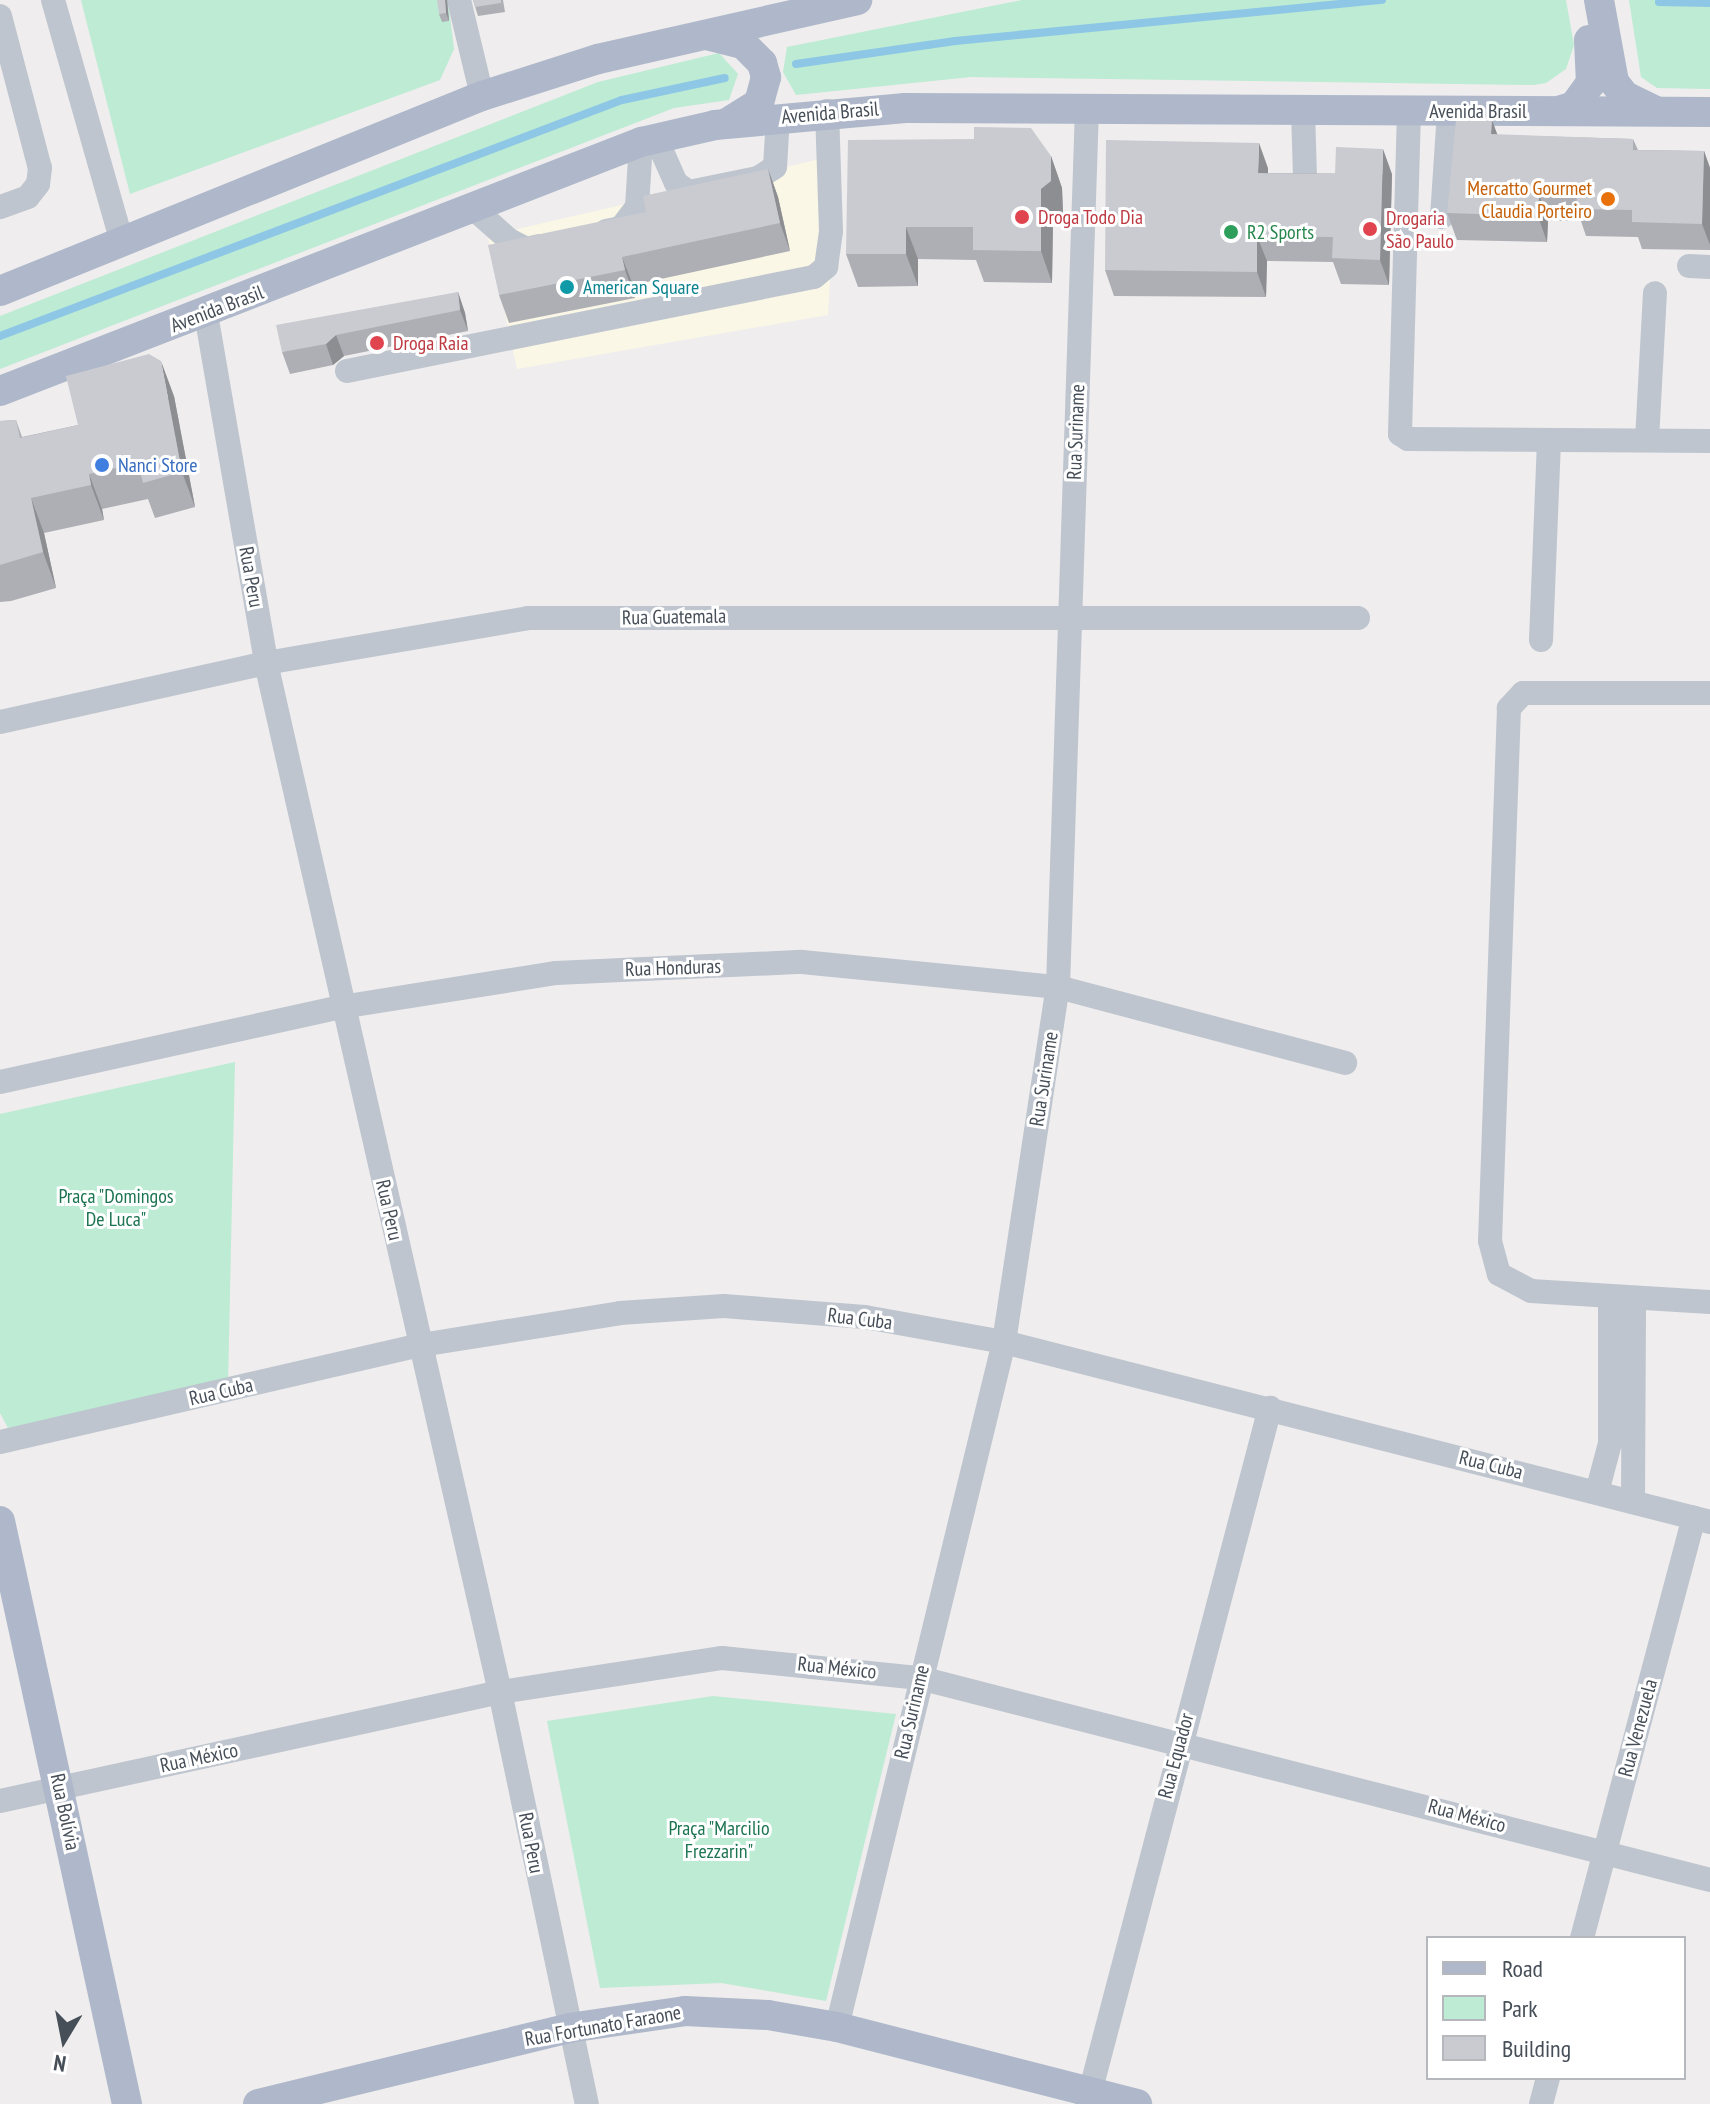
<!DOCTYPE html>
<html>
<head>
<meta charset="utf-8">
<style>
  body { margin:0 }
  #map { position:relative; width:1710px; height:2104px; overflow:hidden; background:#efeded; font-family:"PT Sans Narrow",sans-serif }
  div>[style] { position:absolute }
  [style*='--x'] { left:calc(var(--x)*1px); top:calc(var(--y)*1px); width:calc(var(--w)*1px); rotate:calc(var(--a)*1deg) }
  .commercial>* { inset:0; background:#faf7e6 }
  .green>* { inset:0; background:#bdebd4 }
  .stream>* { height:8px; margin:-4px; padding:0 4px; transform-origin:4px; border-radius:4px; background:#8dc7e5 }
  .minor>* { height:24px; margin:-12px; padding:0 12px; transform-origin:12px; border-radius:12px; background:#bec5ce }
  .major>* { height:30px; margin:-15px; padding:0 15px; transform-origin:15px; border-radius:15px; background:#aeb8ca }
  .wall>* { inset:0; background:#aeafb4 }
  .shaded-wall>* { inset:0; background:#8d8e92 }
  .building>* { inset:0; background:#cacbd1 }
  .dots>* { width:22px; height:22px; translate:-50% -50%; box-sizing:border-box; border:4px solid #fff; border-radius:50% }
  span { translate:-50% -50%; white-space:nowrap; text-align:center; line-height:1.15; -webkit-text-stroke:6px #fff; paint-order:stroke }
  .street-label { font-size:20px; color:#464e58 }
  .food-label { font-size:20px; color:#c56008 }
  .right { translate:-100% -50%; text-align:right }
  .health-label { font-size:20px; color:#be3a42 }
  .left { translate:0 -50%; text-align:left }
  .leisure-label { font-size:20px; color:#27864d }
  .culture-label { font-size:20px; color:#0d838f }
  .shop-label { font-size:20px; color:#366cbe }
  .park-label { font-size:20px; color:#1d7453 }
  .legend { position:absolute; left:1426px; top:1936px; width:260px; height:144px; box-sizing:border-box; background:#fff; border:2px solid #b5b8bc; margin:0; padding:10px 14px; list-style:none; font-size:24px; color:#464e58 }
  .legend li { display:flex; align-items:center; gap:16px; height:40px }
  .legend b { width:40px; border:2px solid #b5b8bc }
  .north { position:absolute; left:24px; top:2000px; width:80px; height:80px; -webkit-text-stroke:6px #fff; paint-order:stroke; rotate:190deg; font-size:22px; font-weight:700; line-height:32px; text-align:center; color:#464e58 }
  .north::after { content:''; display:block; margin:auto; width:28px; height:36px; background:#464e58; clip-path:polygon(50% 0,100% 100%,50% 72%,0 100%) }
</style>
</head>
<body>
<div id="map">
  <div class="commercial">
    <i style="clip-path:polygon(837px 155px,828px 315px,517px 369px,488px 236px)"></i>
  </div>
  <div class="green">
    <i style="clip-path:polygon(81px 0,448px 0,454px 49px,440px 80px,130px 194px)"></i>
    <i style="clip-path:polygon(1022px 0,1566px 0,1574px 45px,1566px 69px,1546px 83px,1533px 85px,971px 77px,796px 95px,783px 72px,787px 47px)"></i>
    <i style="clip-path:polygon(1629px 0,1710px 0,1710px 89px,1657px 88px,1641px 77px)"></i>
    <i style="clip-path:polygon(719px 53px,738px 74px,729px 100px,674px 108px,0 369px,0 316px,598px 82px)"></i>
    <i style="clip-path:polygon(235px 1062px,228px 1384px,8px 1428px,0 1413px,0 1114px)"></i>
    <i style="clip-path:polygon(713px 1696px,896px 1714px,826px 2001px,721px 1983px,600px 1988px,547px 1721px)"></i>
  </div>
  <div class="stream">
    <i style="--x:1659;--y:2;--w:51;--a:1.1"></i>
    <i style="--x:796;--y:64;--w:161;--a:-8.2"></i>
    <i style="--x:955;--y:41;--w:429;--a:-5.5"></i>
    <i style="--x:0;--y:336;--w:665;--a:-20.78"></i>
    <i style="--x:622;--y:100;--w:105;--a:-12.1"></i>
  </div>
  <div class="minor">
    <i style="--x:53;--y:0;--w:252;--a:74.1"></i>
    <i style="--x:459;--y:0;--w:99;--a:76.5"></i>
    <i style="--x:0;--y:16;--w:157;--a:75.3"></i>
    <i style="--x:40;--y:168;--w:16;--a:97"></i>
    <i style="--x:38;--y:184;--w:16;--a:128"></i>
    <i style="--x:28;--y:197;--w:30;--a:160"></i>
    <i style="--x:1303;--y:110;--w:68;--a:88.3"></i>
    <i style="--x:1409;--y:111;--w:323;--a:91.6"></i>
    <i style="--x:1400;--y:434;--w:9;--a:32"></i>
    <i style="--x:1408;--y:439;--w:302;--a:0.4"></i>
    <i style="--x:656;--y:138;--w:49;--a:66"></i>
    <i style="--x:676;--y:183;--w:16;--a:35"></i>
    <i style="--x:689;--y:192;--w:70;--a:-11.5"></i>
    <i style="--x:758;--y:178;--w:20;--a:-33"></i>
    <i style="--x:775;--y:167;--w:50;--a:-86.6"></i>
    <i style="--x:473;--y:208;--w:48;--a:41.6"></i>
    <i style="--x:509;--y:240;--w:20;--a:27"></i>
    <i style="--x:527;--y:249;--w:12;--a:-14"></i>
    <i style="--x:1442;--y:217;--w:106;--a:-86.2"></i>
    <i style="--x:606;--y:231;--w:15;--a:-11"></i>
    <i style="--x:621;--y:228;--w:26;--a:-53"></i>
    <i style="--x:637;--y:207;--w:65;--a:-86.5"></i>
    <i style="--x:1689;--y:266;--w:21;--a:3"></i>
    <i style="--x:206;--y:314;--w:354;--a:80.2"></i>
    <i style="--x:266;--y:663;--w:1055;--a:77.19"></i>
    <i style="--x:500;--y:1692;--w:421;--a:78.1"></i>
    <i style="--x:347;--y:371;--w:476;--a:-11.4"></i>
    <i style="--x:814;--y:277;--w:16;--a:-40"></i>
    <i style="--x:826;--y:267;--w:36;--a:-82"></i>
    <i style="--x:831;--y:231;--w:120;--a:-91.9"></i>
    <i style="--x:1647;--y:440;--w:147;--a:-86.9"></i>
    <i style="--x:1541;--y:640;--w:200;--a:-87.7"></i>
    <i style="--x:1710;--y:693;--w:187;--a:180"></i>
    <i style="--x:1523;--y:693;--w:21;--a:133"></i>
    <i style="--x:1509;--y:708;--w:533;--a:92.04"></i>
    <i style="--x:1490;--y:1241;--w:34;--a:75"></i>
    <i style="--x:1499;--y:1274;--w:36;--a:28"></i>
    <i style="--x:1531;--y:1291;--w:179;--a:3.5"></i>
    <i style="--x:0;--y:722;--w:272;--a:-12.5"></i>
    <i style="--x:266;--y:663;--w:266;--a:-9.7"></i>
    <i style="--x:528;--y:618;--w:830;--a:0"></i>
    <i style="--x:0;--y:1082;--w:349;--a:-12.4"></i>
    <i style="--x:341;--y:1007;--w:218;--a:-9"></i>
    <i style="--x:556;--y:973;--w:246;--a:-2.6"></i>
    <i style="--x:802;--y:962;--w:257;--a:5.6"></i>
    <i style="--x:1058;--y:987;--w:297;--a:14.8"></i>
    <i style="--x:0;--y:1442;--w:432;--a:-13"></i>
    <i style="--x:421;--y:1345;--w:202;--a:-9.1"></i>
    <i style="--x:620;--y:1313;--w:104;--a:-3.9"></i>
    <i style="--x:724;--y:1306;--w:141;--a:4.5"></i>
    <i style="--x:865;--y:1317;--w:141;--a:10.2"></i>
    <i style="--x:1004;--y:1342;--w:729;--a:14.3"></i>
    <i style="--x:1597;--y:1492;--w:51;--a:-75.1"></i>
    <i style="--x:1610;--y:1443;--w:146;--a:-90"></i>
    <i style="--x:1633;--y:1502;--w:204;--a:-89.7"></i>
    <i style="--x:0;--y:1801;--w:512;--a:-12.3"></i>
    <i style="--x:500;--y:1692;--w:225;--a:-8.7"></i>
    <i style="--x:722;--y:1658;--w:199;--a:5.8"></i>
    <i style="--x:920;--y:1678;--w:815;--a:14.34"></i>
    <i style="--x:1582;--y:1938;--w:435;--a:-75.1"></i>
    <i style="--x:837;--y:2027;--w:705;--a:-76.3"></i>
    <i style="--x:1004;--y:1342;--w:359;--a:-81.4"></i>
    <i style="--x:1058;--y:987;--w:878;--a:-88.11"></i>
    <i style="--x:1087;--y:2104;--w:720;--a:-75.27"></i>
    <i style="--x:1541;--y:2104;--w:27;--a:-75"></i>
  </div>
  <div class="major">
    <i style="--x:1599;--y:0;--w:83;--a:79.6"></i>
    <i style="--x:1614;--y:82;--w:18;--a:52"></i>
    <i style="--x:1625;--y:96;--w:32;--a:26"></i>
    <i style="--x:710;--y:36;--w:34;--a:14"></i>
    <i style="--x:743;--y:44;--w:27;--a:45"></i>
    <i style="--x:762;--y:63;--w:15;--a:74"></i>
    <i style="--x:766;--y:77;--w:27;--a:105"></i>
    <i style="--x:759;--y:103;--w:36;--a:148"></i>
    <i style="--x:1558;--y:111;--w:17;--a:-17"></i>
    <i style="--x:1574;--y:106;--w:29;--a:-54"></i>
    <i style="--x:1591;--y:83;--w:43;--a:-92.7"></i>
    <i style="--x:0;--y:291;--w:520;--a:-22.03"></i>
    <i style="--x:482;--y:96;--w:122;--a:-17.7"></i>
    <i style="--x:598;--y:59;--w:266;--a:-12.8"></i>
    <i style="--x:0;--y:391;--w:688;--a:-21.23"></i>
    <i style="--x:641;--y:142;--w:76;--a:-12.9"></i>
    <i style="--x:715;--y:125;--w:191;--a:-5.1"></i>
    <i style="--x:905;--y:108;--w:805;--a:0.28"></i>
    <i style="--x:0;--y:1521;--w:597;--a:77.71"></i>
    <i style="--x:258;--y:2104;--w:320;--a:-13.7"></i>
    <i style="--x:569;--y:2028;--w:117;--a:-8.3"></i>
    <i style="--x:685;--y:2011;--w:83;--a:2.8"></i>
    <i style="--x:768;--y:2015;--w:70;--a:9.9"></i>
    <i style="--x:837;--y:2027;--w:310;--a:14.4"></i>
  </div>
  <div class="wall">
    <i style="clip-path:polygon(447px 0,449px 21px,442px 22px,439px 14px)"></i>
    <i style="clip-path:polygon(473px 0,503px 0,505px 12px,478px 16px)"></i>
    <i style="clip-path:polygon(1492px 120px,1497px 135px,1633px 139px,1638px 150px,1704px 151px,1710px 168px,1710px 250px,1642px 249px,1638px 237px,1586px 236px,1581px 221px,1548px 221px,1547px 242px,1457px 240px,1447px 213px)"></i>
    <i style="clip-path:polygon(1051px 156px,1062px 188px,1063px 213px,1053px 222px,1052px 283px,984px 282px,976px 260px,918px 259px,918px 286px,858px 287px,846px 254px)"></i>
    <i style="clip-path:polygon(1268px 168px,1268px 173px,1392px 174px,1389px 285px,1341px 284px,1333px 262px,1267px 261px,1266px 297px,1114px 296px,1105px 270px)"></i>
    <i style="clip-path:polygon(768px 169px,778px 197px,790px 251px,633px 285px,635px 298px,509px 323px,499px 295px,646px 212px)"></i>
    <i style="clip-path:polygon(458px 292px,465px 313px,468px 331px,344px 356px,333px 365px,290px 374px,282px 352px)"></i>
    <i style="clip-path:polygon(174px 396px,195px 507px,155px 518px,148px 499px,102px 509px,104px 520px,44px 533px,56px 588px,11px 601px,0 602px,0 421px,16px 420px,22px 437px,78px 425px)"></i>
  </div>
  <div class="shaded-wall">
    <i style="clip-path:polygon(445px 0,447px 0,449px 21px,446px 13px)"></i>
    <i style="clip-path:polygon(1492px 120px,1502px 147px,1491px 134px)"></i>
    <i style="clip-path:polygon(1259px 143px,1268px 168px,1268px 198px,1258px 173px)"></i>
    <i style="clip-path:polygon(1383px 149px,1392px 174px,1389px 285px,1380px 260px)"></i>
    <i style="clip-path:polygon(1704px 151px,1710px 168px,1710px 245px,1702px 224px)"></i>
    <i style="clip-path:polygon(1051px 156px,1062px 188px,1063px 213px,1053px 222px,1052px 283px,1041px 251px,1041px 189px)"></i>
    <i style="clip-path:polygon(768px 169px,778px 197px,790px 251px,780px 223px)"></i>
    <i style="clip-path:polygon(1539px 194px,1548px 221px,1547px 242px,1538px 216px)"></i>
    <i style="clip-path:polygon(906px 227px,918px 259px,918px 286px,906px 254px)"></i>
    <i style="clip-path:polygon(1257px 236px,1267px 261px,1266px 297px,1257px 272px)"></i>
    <i style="clip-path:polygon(622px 257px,633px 285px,635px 298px,625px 270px)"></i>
    <i style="clip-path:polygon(458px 292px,465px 313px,468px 331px,460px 310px)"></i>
    <i style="clip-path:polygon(336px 335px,344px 356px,333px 365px,326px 344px)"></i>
    <i style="clip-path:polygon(161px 361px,174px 396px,195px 507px,182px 472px)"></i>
    <i style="clip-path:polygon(89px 474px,102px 509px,104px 520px,91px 485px)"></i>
    <i style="clip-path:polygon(31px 498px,44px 533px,56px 588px,43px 552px)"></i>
  </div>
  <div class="building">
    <i style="clip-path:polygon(437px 0,445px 0,446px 13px,439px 14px)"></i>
    <i style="clip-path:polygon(473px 0,501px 0,501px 3px,475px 7px)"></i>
    <i style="clip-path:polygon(1456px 120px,1492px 120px,1491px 134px,1633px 139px,1633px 150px,1704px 151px,1702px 224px,1632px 222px,1632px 210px,1576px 209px,1577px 195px,1539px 194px,1538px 216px,1447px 213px)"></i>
    <i style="clip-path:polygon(974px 127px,1031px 128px,1051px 156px,1051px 181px,1041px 189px,1041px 251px,973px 250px,973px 227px,906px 227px,906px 254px,846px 254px,848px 140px,974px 139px)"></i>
    <i style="clip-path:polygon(1106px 140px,1259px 143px,1258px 173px,1335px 174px,1336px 147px,1383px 149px,1380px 260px,1332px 258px,1333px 237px,1257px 236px,1257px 272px,1105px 270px)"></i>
    <i style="clip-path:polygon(768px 169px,780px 223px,622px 257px,625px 270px,499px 295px,488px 245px,646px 212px,643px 196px)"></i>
    <i style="clip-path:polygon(458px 292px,460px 310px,336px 335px,326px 344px,282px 352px,276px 325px)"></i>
    <i style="clip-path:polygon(149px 354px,161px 361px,182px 472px,143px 483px,138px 463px,89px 474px,91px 485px,31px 498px,43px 552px,0 565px,0 421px,16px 420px,20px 438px,78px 425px,66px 376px)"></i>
  </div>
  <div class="dots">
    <i style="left:1608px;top:199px;background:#e8710a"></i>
    <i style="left:1022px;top:217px;background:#e0444e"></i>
    <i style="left:1370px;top:229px;background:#e0444e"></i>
    <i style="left:1231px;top:232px;background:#2e9e5b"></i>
    <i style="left:567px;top:287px;background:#0f9aa8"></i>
    <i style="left:377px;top:343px;background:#e0444e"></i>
    <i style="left:102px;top:465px;background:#3f7fe0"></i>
  </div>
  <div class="street-label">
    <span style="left:1478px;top:111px">Avenida Brasil</span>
    <span style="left:830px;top:113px;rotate:-5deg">Avenida Brasil</span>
    <span style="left:217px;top:309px;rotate:-21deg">Avenida Brasil</span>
    <span style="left:1076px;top:432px;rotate:-88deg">Rua Suriname</span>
    <span style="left:251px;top:577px;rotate:80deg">Rua Peru</span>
    <span style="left:674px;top:617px;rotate:-1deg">Rua Guatemala</span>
    <span style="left:673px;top:968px;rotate:-2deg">Rua Honduras</span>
    <span style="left:1044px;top:1079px;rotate:-81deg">Rua Suriname</span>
    <span style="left:389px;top:1210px;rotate:77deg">Rua Peru</span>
    <span style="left:860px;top:1319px;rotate:7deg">Rua Cuba</span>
    <span style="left:221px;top:1392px;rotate:-13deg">Rua Cuba</span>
    <span style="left:1491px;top:1465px;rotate:14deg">Rua Cuba</span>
    <span style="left:837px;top:1668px;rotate:6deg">Rua México</span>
    <span style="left:912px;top:1712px;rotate:-77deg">Rua Suriname</span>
    <span style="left:1638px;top:1728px;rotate:-75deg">Rua Venezuela</span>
    <span style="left:1176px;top:1756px;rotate:-75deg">Rua Equador</span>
    <span style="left:199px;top:1758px;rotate:-12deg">Rua México</span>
    <span style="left:65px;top:1812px;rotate:78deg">Rua Bolívia</span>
    <span style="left:1467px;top:1816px;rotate:15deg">Rua México</span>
    <span style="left:531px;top:1843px;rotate:79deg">Rua Peru</span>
    <span style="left:603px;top:2026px;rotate:-10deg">Rua Fortunato Faraone</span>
  </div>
  <div class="food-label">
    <span class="right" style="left:1592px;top:200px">Mercatto Gourmet<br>Claudia Porteiro</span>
  </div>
  <div class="health-label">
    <span class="left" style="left:1038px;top:217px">Droga Todo Dia</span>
    <span class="left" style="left:1386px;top:230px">Drogaria<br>São Paulo</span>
    <span class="left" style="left:393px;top:343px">Droga Raia</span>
  </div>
  <div class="leisure-label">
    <span class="left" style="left:1247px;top:232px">R2 Sports</span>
  </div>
  <div class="culture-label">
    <span class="left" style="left:583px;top:287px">American Square</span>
  </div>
  <div class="shop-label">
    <span class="left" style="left:118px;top:465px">Nanci Store</span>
  </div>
  <div class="park-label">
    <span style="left:116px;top:1208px">Praça "Domingos<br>De Luca"</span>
    <span style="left:719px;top:1840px">Praça "Marcilio<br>Frezzarin"</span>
  </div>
  <ul class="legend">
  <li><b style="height:10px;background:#aeb8ca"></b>Road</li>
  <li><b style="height:22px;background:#bdebd4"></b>Park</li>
  <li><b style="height:22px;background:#cacbd1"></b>Building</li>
  </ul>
  <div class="north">N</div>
</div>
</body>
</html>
